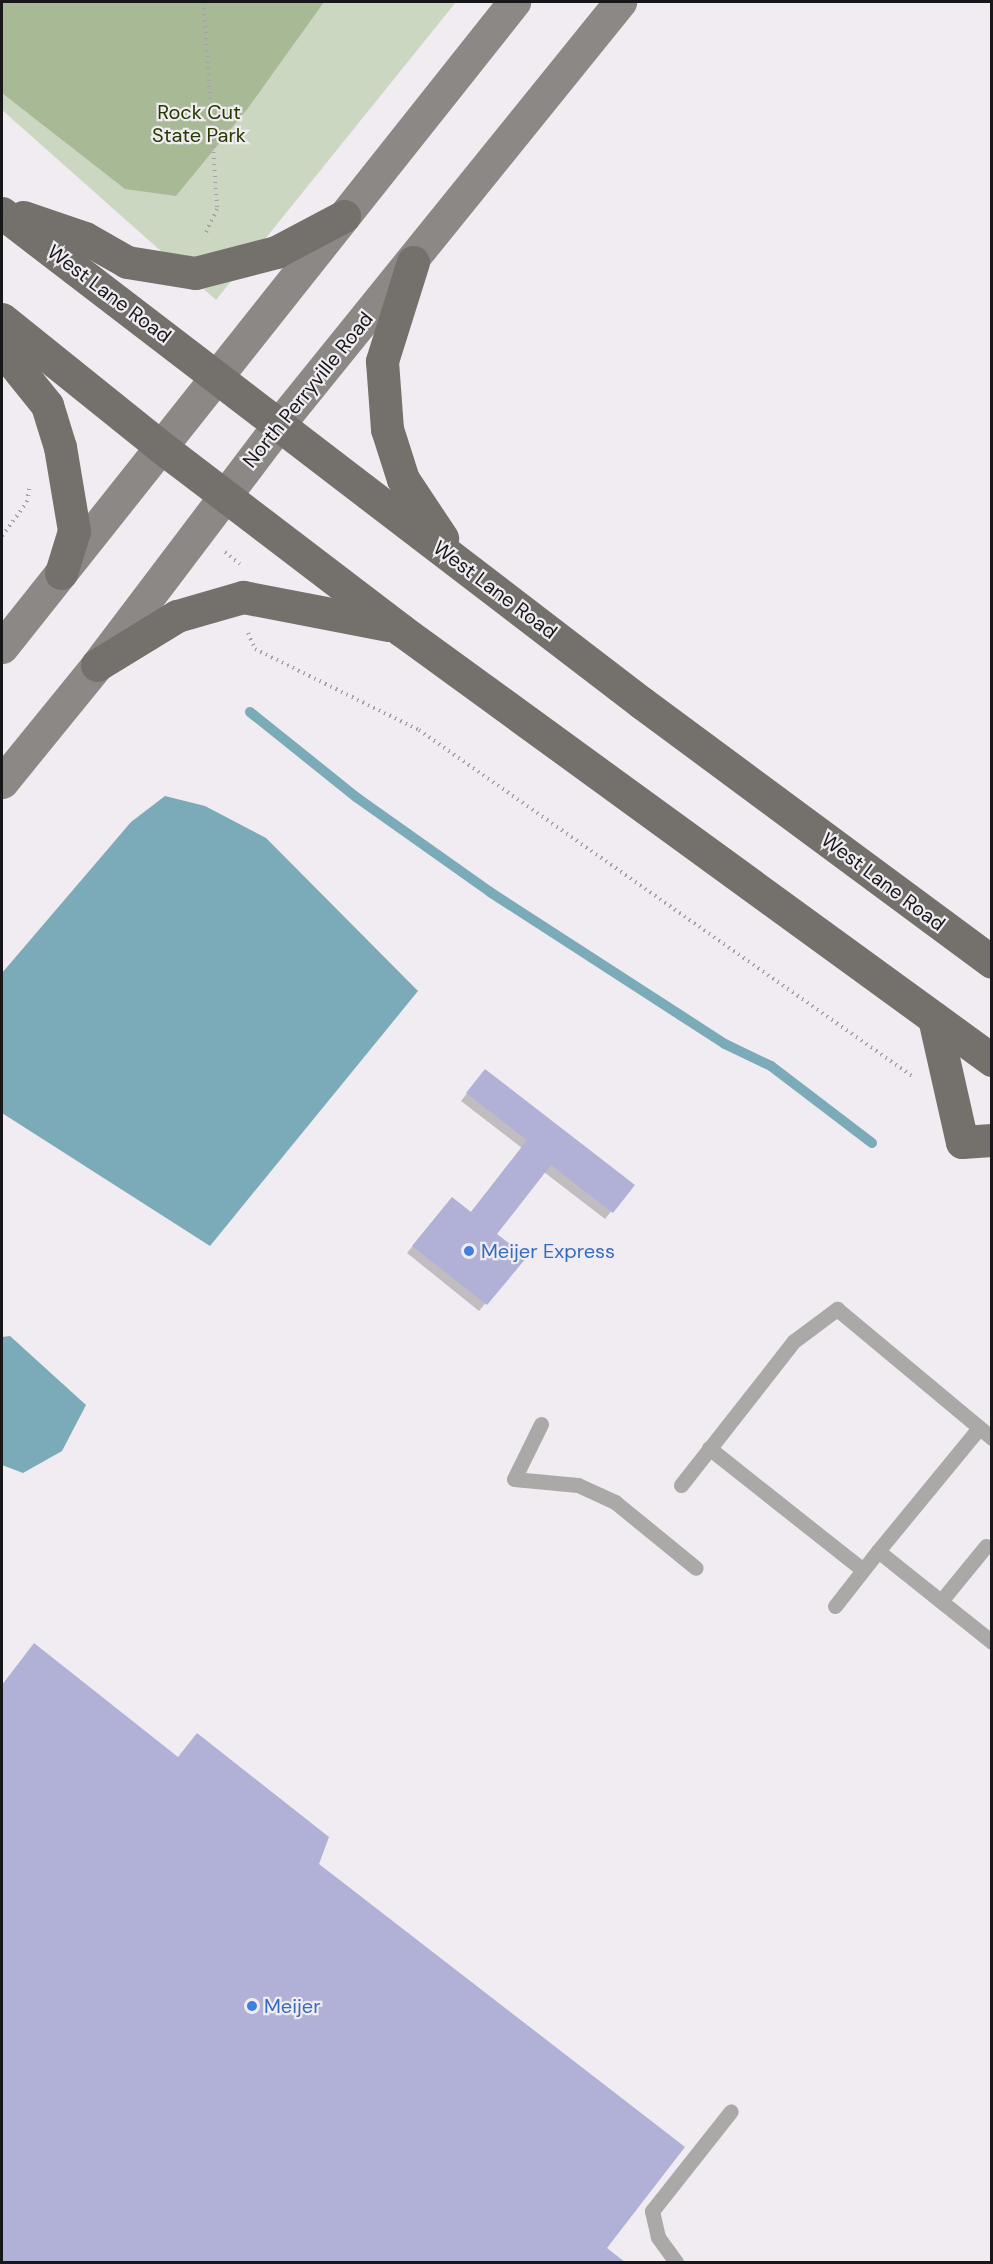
<!DOCTYPE html>
<html>
<head>
<meta charset="utf-8">
<style>
  body { margin:0 }
  #map { position:relative; width:993px; height:2264px; overflow:hidden; background:#f0ecf1; font-family:"DM Sans",sans-serif }
  div>[style] { position:absolute }
  [style*='--x'] { left:calc(var(--x)*1px); top:calc(var(--y)*1px); width:calc(var(--w)*1px); rotate:calc(var(--a)*1deg) }
  .green>* { inset:0; background:#ccd7c1 }
  .forest>* { inset:0; background:#a7ba95 }
  .water>* { inset:0; background:#7baab8 }
  .shadow>* { inset:0; background:#0003 }
  .stream>* { height:10px; margin:-5px; padding:0 5px; transform-origin:5px; border-radius:5px; background:#7baab8 }
  .building>* { inset:0; background:#b1b1d8 }
  .path>* { height:4px; margin-top:-2px; transform-origin:0; background:repeating-linear-gradient(90deg,#a5a2a6 0 1.5px,transparent 0 6px) }
  .lane>* { height:15px; margin:-7.5px; padding:0 7.5px; transform-origin:7.5px; border-radius:7.5px; background:#aba9a7 }
  .secondary>* { height:33px; margin:-16.5px; padding:0 16.5px; transform-origin:16.5px; border-radius:16.5px; background:#8b8885 }
  .primary>* { height:33px; margin:-16.5px; padding:0 16.5px; transform-origin:16.5px; border-radius:16.5px; background:#74716d }
  .dots>* { width:16px; height:16px; translate:-50% -50%; box-sizing:border-box; border:3px solid #f0ecf1; border-radius:50% }
  span { translate:-50% -50%; white-space:nowrap; text-align:center; line-height:1.15; -webkit-text-stroke:4.5px #f0ecf1; paint-order:stroke }
  .park-label { font-size:20px; color:#243a00 }
  .street-label { font-size:20px; color:#171618 }
  .shop-label { font-size:20px; color:#366cbe }
  .left { translate:0 -50%; text-align:left }
  .frame { position:absolute; inset:0; border:3px solid #171618; pointer-events:none }
</style>
</head>
<body>
<div id="map">
  <div class="green">
    <i style="clip-path:polygon(2px 2px,456px 2px,216px 300px,2px 110px)"></i>
  </div>
  <div class="forest">
    <i style="clip-path:polygon(2px 2px,324px 2px,248px 108px,176px 196px,125px 189px,2px 93px)"></i>
  </div>
  <div class="water">
    <i style="clip-path:polygon(165px 796px,205px 806px,266px 838px,418px 991px,210px 1246px,2px 1113px,2px 973px,131px 822px)"></i>
    <i style="clip-path:polygon(10px 1336px,86px 1405px,62px 1451px,23px 1473px,2px 1465px,2px 1337px)"></i>
  </div>
  <div class="shadow">
    <i style="clip-path:polygon(479px 1078px,633px 1185px,605px 1219px,544px 1172px,495px 1234px,524px 1257px,479px 1311px,407px 1253px,445px 1206px,470px 1213px,522px 1148px,461px 1101px)"></i>
    <i style="clip-path:polygon(28px 1652px,178px 1759px,317px 1865px,605px 2249px,623px 2262px,2px 2262px,2px 1685px)"></i>
  </div>
  <div class="stream">
    <i style="--x:250;--y:712;--w:136;--a:38.7"></i>
    <i style="--x:356;--y:797;--w:164;--a:35.3"></i>
    <i style="--x:490;--y:892;--w:280;--a:32.9"></i>
    <i style="--x:725;--y:1044;--w:51;--a:25.6"></i>
    <i style="--x:771;--y:1066;--w:127;--a:37.3"></i>
  </div>
  <div class="building">
    <i style="clip-path:polygon(485px 1069px,635px 1185px,613px 1213px,551px 1165px,497px 1234px,527px 1257px,487px 1305px,412px 1246px,452px 1197px,471px 1212px,527px 1140px,466px 1093px)"></i>
    <i style="clip-path:polygon(34px 1643px,178px 1757px,197px 1733px,329px 1837px,319px 1864px,685px 2147px,607px 2248px,625px 2262px,2px 2262px,2px 1685px)"></i>
  </div>
  <div class="path">
    <i style="--x:204;--y:2;--w:207;--a:86.4"></i>
    <i style="--x:217;--y:209;--w:29;--a:115"></i>
    <i style="--x:2;--y:536;--w:42;--a:-53.7"></i>
    <i style="--x:27;--y:502;--w:17;--a:-80"></i>
    <i style="--x:225;--y:552;--w:19;--a:39"></i>
    <i style="--x:248;--y:633;--w:17;--a:66"></i>
    <i style="--x:255;--y:649;--w:183;--a:26.3"></i>
    <i style="--x:419;--y:730;--w:602;--a:35.06"></i>
  </div>
  <div class="lane">
    <i style="--x:541;--y:1424;--w:61;--a:116.1"></i>
    <i style="--x:514;--y:1479;--w:64;--a:5.4"></i>
    <i style="--x:578;--y:1485;--w:41;--a:24.7"></i>
    <i style="--x:615;--y:1502;--w:104;--a:39.2"></i>
    <i style="--x:709;--y:1448;--w:196;--a:38.4"></i>
    <i style="--x:681;--y:1485;--w:183;--a:-51.9"></i>
    <i style="--x:794;--y:1341;--w:54;--a:-36.7"></i>
    <i style="--x:837;--y:1309;--w:202;--a:39.8"></i>
    <i style="--x:878;--y:1551;--w:159;--a:-50.6"></i>
    <i style="--x:941;--y:1601;--w:71;--a:-50.7"></i>
    <i style="--x:835;--y:1606;--w:70;--a:-52"></i>
    <i style="--x:878;--y:1551;--w:146;--a:38.6"></i>
    <i style="--x:676;--y:2262;--w:31;--a:-126"></i>
    <i style="--x:658;--y:2237;--w:27;--a:-103"></i>
    <i style="--x:652;--y:2211;--w:127;--a:-51.7"></i>
  </div>
  <div class="secondary">
    <i style="--x:2;--y:647;--w:824;--a:-51.56"></i>
    <i style="--x:2;--y:782;--w:151;--a:-50.9"></i>
    <i style="--x:97;--y:665;--w:302;--a:-52.9"></i>
    <i style="--x:279;--y:424;--w:543;--a:-51.06"></i>
  </div>
  <div class="primary">
    <i style="--x:2;--y:213;--w:806;--a:37.44"></i>
    <i style="--x:642;--y:703;--w:435;--a:36.5"></i>
    <i style="--x:23;--y:217;--w:65;--a:18.7"></i>
    <i style="--x:85;--y:238;--w:48;--a:29.7"></i>
    <i style="--x:127;--y:262;--w:69;--a:9.2"></i>
    <i style="--x:195;--y:273;--w:84;--a:-14.5"></i>
    <i style="--x:276;--y:252;--w:77;--a:-27.9"></i>
    <i style="--x:413;--y:262;--w:104;--a:107.4"></i>
    <i style="--x:382;--y:361;--w:68;--a:85.8"></i>
    <i style="--x:387;--y:429;--w:52;--a:72.3"></i>
    <i style="--x:403;--y:479;--w:71;--a:56.5"></i>
    <i style="--x:2;--y:319;--w:204;--a:38.8"></i>
    <i style="--x:161;--y:447;--w:302;--a:37.3"></i>
    <i style="--x:401;--y:630;--w:731;--a:36.04"></i>
    <i style="--x:2;--y:349;--w:72;--a:51.2"></i>
    <i style="--x:47;--y:405;--w:44;--a:72.8"></i>
    <i style="--x:60;--y:447;--w:85;--a:80.5"></i>
    <i style="--x:74;--y:531;--w:44;--a:107.2"></i>
    <i style="--x:97;--y:665;--w:94;--a:-31.5"></i>
    <i style="--x:177;--y:616;--w:69;--a:-16.1"></i>
    <i style="--x:243;--y:597;--w:148;--a:10.9"></i>
    <i style="--x:934;--y:1018;--w:127;--a:77.3"></i>
    <i style="--x:962;--y:1142;--w:30;--a:-4"></i>
  </div>
  <div class="dots">
    <i style="left:469px;top:1251px;background:#3f7fe0"></i>
    <i style="left:252px;top:2006px;background:#3f7fe0"></i>
  </div>
  <div class="park-label">
    <span style="left:199px;top:124px">Rock Cut<br>State Park</span>
  </div>
  <div class="street-label">
    <span style="left:109px;top:294px;rotate:37deg">West Lane Road</span>
    <span style="left:308px;top:390px;rotate:-51deg">North Perryville Road</span>
    <span style="left:495px;top:590px;rotate:37deg">West Lane Road</span>
    <span style="left:883px;top:882px;rotate:37deg">West Lane Road</span>
  </div>
  <div class="shop-label">
    <span class="left" style="left:481px;top:1251px">Meijer Express</span>
    <span class="left" style="left:264px;top:2006px">Meijer</span>
  </div>
  <div class="frame"></div>
</div>
</body>
</html>
